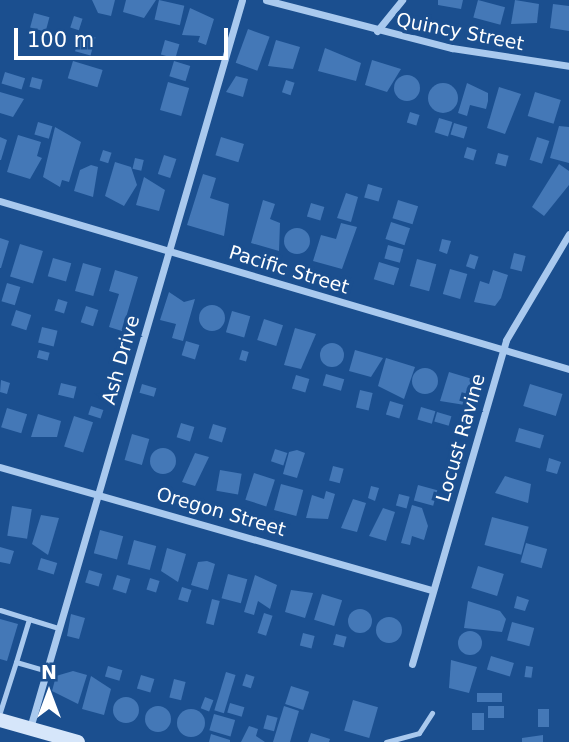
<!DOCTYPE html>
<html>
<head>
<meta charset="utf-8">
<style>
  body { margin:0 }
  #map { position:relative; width:569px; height:742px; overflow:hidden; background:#1b4f8f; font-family:"DejaVu Sans",sans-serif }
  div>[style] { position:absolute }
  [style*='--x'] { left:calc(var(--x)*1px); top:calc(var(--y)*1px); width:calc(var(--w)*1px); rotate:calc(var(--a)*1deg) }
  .building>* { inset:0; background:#4478b7; transform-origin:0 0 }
  .round { border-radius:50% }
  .service>* { height:5px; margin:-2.5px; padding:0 2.5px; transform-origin:2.5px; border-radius:2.5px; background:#a9c9ee }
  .minor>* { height:7px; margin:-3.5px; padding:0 3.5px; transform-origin:3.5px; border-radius:3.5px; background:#a9c9ee }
  .secondary>* { height:14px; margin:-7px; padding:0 7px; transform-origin:7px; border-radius:7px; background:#d6e6fa }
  span { translate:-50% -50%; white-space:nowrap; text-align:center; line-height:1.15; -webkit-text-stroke:7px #1b4f8f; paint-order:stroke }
  .street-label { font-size:19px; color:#fff }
  .north { position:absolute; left:14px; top:658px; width:70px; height:70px; -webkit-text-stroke:5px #1b4f8f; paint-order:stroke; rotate:0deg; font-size:19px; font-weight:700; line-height:28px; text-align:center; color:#fff }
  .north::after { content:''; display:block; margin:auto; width:24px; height:32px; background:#fff; clip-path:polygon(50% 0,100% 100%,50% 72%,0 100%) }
  .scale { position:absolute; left:14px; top:28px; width:214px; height:32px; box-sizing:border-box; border:4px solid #fff; border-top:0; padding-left:9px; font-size:21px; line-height:24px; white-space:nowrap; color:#fff; -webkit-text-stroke:5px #1b4f8f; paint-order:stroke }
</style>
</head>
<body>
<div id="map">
  <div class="building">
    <i style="clip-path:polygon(92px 0,115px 0,111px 16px,98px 13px)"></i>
    <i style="clip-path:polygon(126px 0,156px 0,144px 18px,123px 12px)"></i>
    <i style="left:159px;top:0;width:26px;height:20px;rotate:13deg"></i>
    <i style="clip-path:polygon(438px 0,463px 0,461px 9px,438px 5px)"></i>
    <i style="left:478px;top:0;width:28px;height:18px;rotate:15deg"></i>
    <i style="clip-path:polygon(515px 0,539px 4px,537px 23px,511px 24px)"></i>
    <i style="clip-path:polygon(553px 4px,569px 6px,569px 31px,550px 28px)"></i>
    <i style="clip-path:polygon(190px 8px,214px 19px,206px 45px,198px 42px,200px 36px,182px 35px)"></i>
    <i style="left:34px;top:13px;width:16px;height:15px;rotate:15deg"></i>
    <i style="left:74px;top:16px;width:9px;height:12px;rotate:18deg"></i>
    <i style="left:248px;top:29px;width:23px;height:36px;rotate:20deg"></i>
    <i style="left:80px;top:33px;width:16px;height:19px;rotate:15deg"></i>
    <i style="left:165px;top:40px;width:15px;height:15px;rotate:16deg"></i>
    <i style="clip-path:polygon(276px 40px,300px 47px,293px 69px,268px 66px)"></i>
    <i style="clip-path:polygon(325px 48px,361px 63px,356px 81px,318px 71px)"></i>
    <i style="clip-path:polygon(372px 60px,401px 69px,387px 92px,365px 85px)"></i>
    <i style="left:73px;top:61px;width:31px;height:18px;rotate:17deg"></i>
    <i style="left:174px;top:61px;width:17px;height:16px;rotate:17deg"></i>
    <i style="left:5px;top:72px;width:21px;height:12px;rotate:17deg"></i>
    <i class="round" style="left:394px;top:75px;width:26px;height:26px"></i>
    <i style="clip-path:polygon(236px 76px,248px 79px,243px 97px,226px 92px)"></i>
    <i style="left:32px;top:77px;width:11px;height:10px;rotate:15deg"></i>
    <i style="left:286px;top:80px;width:9px;height:13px;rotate:18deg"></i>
    <i style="left:168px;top:82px;width:22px;height:29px;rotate:16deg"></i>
    <i style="clip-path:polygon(467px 83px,488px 93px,488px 101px,486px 109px,470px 105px,467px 116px,458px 113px)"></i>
    <i class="round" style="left:428px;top:83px;width:30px;height:30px"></i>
    <i style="clip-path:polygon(499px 87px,521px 94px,505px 134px,487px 128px)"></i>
    <i style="clip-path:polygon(0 92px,24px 99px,13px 117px,0 113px)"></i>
    <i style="left:535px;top:92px;width:27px;height:25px;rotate:17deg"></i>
    <i style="left:410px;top:112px;width:10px;height:11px;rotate:17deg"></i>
    <i style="left:439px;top:118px;width:14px;height:15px;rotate:17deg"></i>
    <i style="left:38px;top:122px;width:15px;height:13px;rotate:16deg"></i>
    <i style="left:454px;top:123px;width:14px;height:12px;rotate:17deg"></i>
    <i style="clip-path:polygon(559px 126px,569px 127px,569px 163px,550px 158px)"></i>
    <i style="clip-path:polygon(55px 127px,81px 142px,69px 182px,62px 180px,60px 187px,43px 177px)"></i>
    <i style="clip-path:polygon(18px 135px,41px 142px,37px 156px,42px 158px,30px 179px,7px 172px)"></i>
    <i style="clip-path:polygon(0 137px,7px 140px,1px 160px,0 160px)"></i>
    <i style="left:221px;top:137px;width:24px;height:19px;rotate:17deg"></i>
    <i style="left:537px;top:137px;width:13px;height:24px;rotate:18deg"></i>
    <i style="left:467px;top:147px;width:10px;height:11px;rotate:17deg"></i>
    <i style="left:103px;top:150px;width:9px;height:11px;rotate:18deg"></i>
    <i style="left:498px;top:153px;width:11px;height:11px;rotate:15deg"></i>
    <i style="left:164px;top:155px;width:13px;height:20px;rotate:18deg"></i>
    <i style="left:135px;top:158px;width:9px;height:11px;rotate:13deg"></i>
    <i style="clip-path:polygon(115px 162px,131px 167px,137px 185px,124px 206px,105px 196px)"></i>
    <i style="clip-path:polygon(559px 164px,569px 171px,569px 185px,544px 216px,532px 207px)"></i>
    <i style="clip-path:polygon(91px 165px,98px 167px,93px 197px,74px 191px,80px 170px)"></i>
    <i style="clip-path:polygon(203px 174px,216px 178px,210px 198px,229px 204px,224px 236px,187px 225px)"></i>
    <i style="clip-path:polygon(144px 177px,165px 190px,159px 211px,136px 205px)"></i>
    <i style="left:368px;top:184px;width:15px;height:14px;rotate:16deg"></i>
    <i style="clip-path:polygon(346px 193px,358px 197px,351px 222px,337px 218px)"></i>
    <i style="clip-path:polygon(263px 200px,275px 204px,270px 219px,280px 223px,279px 251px,251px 243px)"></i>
    <i style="left:398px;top:200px;width:21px;height:19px;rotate:17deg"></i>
    <i style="left:311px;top:203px;width:14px;height:14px;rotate:17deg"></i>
    <i style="left:391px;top:222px;width:20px;height:18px;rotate:18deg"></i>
    <i style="clip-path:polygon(341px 223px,357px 227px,342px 269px,313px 261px,321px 235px,336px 239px)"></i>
    <i class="round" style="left:284px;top:228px;width:26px;height:26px"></i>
    <i style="clip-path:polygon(0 238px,9px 241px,1px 268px,0 268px)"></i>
    <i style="clip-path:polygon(442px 239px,451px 241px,447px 254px,439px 251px)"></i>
    <i style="left:20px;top:244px;width:24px;height:34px;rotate:17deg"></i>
    <i style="left:388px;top:245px;width:16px;height:14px;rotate:15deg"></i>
    <i style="left:514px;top:253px;width:12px;height:16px;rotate:14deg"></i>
    <i style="left:470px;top:254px;width:9px;height:13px;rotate:18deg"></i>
    <i style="left:53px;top:258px;width:19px;height:19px;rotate:16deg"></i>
    <i style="left:417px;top:259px;width:20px;height:28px;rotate:15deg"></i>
    <i style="left:379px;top:262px;width:21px;height:18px;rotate:17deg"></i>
    <i style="left:83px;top:263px;width:19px;height:29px;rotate:16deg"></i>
    <i style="left:450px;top:269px;width:18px;height:26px;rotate:16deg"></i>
    <i style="clip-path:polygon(115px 270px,138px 277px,122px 331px,109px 327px,119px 294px,109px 291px)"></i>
    <i style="clip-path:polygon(493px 270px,508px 275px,501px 298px,495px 306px,474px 302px,480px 281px,489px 284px)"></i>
    <i style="left:7px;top:283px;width:14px;height:19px;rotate:17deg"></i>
    <i style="clip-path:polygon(169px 292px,184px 302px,195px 299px,183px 341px,172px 338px,176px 324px,160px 320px)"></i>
    <i style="left:58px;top:299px;width:10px;height:12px;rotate:17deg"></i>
    <i class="round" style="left:199px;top:305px;width:26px;height:26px"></i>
    <i style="left:86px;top:306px;width:13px;height:17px;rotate:18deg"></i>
    <i style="left:16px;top:310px;width:16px;height:16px;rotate:18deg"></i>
    <i style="left:232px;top:311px;width:19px;height:22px;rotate:16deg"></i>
    <i style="left:264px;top:319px;width:20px;height:22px;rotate:18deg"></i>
    <i style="left:42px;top:327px;width:16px;height:16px;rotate:14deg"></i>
    <i style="clip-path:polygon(295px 328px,316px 334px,301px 369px,284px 365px)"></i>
    <i style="left:186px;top:341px;width:14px;height:15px;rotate:17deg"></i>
    <i class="round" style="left:320px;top:343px;width:24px;height:24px"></i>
    <i style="left:39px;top:350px;width:11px;height:8px;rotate:15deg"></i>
    <i style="left:242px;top:350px;width:7px;height:10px;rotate:16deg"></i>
    <i style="clip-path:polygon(355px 350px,383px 358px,371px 377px,349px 371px)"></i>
    <i style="clip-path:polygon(386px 358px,415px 367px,404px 399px,378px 386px)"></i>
    <i class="round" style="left:412px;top:368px;width:26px;height:26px"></i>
    <i style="clip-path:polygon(449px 372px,479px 381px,471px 406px,440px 401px)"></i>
    <i style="left:326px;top:374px;width:19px;height:12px;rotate:16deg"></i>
    <i style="left:296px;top:375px;width:14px;height:14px;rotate:17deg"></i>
    <i style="clip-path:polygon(1px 380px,10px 383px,7px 394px,0 392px)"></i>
    <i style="left:61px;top:383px;width:16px;height:12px;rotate:14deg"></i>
    <i style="left:142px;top:384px;width:15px;height:9px;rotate:16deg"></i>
    <i style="left:530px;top:384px;width:34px;height:23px;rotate:17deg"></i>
    <i style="left:360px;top:390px;width:13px;height:18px;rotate:13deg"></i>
    <i style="left:390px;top:401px;width:14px;height:14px;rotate:17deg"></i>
    <i style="left:91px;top:406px;width:13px;height:9px;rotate:18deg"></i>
    <i style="left:421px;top:407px;width:15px;height:13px;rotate:16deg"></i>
    <i style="left:7px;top:408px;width:21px;height:20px;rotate:17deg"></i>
    <i style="left:437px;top:412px;width:15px;height:10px;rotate:16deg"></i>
    <i style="clip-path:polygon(38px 414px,61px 421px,57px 437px,31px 437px)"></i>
    <i style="left:74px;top:416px;width:20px;height:32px;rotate:18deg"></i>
    <i style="left:181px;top:423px;width:14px;height:15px;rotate:17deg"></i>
    <i style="left:213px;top:424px;width:14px;height:15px;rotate:17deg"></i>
    <i style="left:519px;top:428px;width:26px;height:14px;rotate:16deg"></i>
    <i style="left:132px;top:434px;width:18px;height:27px;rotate:16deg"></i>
    <i class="round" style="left:150px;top:448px;width:26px;height:26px"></i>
    <i style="left:275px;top:449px;width:13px;height:13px;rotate:18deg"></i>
    <i style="clip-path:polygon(297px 450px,305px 453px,297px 478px,283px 474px,289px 452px)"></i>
    <i style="clip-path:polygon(195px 453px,209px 457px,195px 486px,182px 482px)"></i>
    <i style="clip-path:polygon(549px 458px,561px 462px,557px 474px,546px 471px)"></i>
    <i style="left:333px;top:466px;width:11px;height:15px;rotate:15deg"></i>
    <i style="left:220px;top:470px;width:22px;height:21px;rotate:10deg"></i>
    <i style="left:254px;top:473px;width:22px;height:28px;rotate:18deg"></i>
    <i style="clip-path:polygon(505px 476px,531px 484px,528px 503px,495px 493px)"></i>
    <i style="left:281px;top:484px;width:23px;height:27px;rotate:15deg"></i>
    <i style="left:418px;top:485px;width:20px;height:16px;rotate:15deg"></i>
    <i style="clip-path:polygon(371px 486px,379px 488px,375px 501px,368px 498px)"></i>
    <i style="clip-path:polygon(326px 491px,335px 494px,328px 519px,306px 518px,312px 495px,324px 499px)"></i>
    <i style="left:399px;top:494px;width:11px;height:12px;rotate:15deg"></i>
    <i style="clip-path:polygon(353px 499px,366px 503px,357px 532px,341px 528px)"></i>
    <i style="clip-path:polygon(412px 505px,422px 508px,428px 526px,424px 540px,412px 536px,410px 545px,401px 543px)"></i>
    <i style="left:12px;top:506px;width:20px;height:30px;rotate:9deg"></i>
    <i style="clip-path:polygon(383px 508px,395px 512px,386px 541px,369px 536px)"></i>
    <i style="clip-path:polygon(41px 515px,59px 518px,48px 555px,32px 544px)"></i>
    <i style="left:492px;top:517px;width:38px;height:29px;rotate:15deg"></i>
    <i style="left:100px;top:530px;width:24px;height:24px;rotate:15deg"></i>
    <i style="left:134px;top:540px;width:23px;height:25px;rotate:15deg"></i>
    <i style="left:526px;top:543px;width:22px;height:20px;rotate:16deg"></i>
    <i style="clip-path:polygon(0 547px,14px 551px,10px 564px,0 562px)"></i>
    <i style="clip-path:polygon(167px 548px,186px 554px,178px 582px,161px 571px)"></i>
    <i style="left:41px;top:558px;width:17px;height:12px;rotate:17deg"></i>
    <i style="clip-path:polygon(207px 561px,215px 564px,208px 590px,191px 585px,198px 562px)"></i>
    <i style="left:478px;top:566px;width:27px;height:23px;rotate:17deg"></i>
    <i style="left:89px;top:570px;width:14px;height:13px;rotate:17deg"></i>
    <i style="left:228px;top:574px;width:20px;height:25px;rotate:15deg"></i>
    <i style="left:117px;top:575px;width:14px;height:15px;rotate:17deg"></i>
    <i style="clip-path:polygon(255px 575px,277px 585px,270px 609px,258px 601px,254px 615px,244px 612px)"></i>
    <i style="left:150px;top:578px;width:10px;height:12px;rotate:17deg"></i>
    <i style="left:182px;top:587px;width:10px;height:13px;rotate:17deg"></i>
    <i style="clip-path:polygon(291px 590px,313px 593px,305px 618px,285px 612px)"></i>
    <i style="left:322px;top:594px;width:21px;height:27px;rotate:17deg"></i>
    <i style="clip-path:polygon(517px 596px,529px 600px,525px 611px,514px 608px)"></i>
    <i style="left:212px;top:599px;width:8px;height:25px;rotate:14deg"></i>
    <i style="clip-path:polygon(468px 601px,500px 611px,506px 619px,502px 632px,464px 628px)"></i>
    <i class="round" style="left:348px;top:609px;width:24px;height:24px"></i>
    <i style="left:264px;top:613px;width:9px;height:21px;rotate:18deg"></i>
    <i style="clip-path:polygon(71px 614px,85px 618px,79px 639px,67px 636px)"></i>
    <i class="round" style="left:376px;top:617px;width:26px;height:26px"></i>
    <i style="clip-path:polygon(0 619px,18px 624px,7px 661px,0 659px)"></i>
    <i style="left:512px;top:622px;width:23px;height:19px;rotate:15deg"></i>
    <i class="round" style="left:458px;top:631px;width:24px;height:24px"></i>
    <i style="left:303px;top:633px;width:12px;height:13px;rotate:14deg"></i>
    <i style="left:336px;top:634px;width:11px;height:11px;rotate:15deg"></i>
    <i style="left:491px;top:656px;width:24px;height:14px;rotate:17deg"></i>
    <i style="clip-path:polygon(451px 660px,477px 667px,469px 693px,449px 688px)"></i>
    <i style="left:108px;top:666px;width:15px;height:11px;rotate:16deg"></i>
    <i style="left:526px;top:666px;width:7px;height:11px;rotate:8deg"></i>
    <i style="clip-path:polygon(73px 671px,87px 675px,78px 704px,52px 691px,56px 676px)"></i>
    <i style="left:226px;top:672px;width:10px;height:40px;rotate:17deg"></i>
    <i style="left:246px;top:674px;width:9px;height:12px;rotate:18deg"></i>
    <i style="left:141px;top:675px;width:14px;height:14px;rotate:17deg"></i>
    <i style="clip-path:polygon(91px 676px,111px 689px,104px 715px,82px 709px)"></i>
    <i style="left:174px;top:679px;width:12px;height:19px;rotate:14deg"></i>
    <i style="left:291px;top:686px;width:19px;height:19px;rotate:18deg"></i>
    <i style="left:477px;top:693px;width:25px;height:9px"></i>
    <i class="round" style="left:113px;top:697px;width:26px;height:26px"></i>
    <i style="left:205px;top:697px;width:9px;height:12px;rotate:21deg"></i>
    <i style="left:353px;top:700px;width:26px;height:32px;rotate:16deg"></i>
    <i style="left:230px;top:703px;width:15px;height:10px;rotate:16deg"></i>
    <i class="round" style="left:145px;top:706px;width:26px;height:26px"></i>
    <i style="clip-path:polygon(284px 706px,299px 711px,290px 742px,273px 742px)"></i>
    <i style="left:488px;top:706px;width:16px;height:12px"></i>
    <i style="left:538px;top:709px;width:11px;height:18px"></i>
    <i class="round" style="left:177px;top:709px;width:28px;height:28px"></i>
    <i style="left:472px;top:713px;width:12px;height:17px"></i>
    <i style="left:214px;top:714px;width:22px;height:17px;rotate:16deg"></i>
    <i style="left:267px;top:715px;width:11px;height:14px;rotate:15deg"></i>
    <i style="clip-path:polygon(249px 726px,258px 729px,256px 736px,265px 742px,241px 742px)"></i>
    <i style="clip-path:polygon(311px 733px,330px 739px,329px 742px,308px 742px)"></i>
    <i style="clip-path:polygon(211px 734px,230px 740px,230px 742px,209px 742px)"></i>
    <i style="clip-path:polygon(543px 735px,543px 742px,522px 742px,522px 738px)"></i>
  </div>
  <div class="service">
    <i style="--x:0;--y:610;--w:30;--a:17"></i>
    <i style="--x:16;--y:662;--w:45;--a:-73.2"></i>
    <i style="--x:29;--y:619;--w:31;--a:17"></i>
    <i style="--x:0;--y:712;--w:52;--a:-72.3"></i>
    <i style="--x:16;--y:662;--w:32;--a:16"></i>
    <i style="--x:386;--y:742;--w:34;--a:-15"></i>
    <i style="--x:419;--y:733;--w:24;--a:-57"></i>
  </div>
  <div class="minor">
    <i style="--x:266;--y:0;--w:192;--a:14.5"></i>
    <i style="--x:452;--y:48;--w:118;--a:8.7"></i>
    <i style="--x:377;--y:31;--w:40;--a:-51"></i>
    <i style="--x:0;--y:201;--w:593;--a:16.45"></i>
    <i style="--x:0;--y:467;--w:450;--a:15.9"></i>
    <i style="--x:412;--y:664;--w:337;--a:-73.8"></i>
    <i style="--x:506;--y:340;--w:123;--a:-59.3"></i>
    <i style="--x:30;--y:728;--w:758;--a:-73.76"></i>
  </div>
  <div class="secondary">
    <i style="--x:0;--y:720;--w:81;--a:15.8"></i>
  </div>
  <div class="street-label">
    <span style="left:460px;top:32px;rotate:11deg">Quincy Street</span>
    <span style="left:289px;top:270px;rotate:17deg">Pacific Street</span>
    <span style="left:121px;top:360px;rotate:-74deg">Ash Drive</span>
    <span style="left:461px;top:438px;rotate:-74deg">Locust Ravine</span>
    <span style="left:221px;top:512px;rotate:16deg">Oregon Street</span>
  </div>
  <div class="north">N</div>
  <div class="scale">100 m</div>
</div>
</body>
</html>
